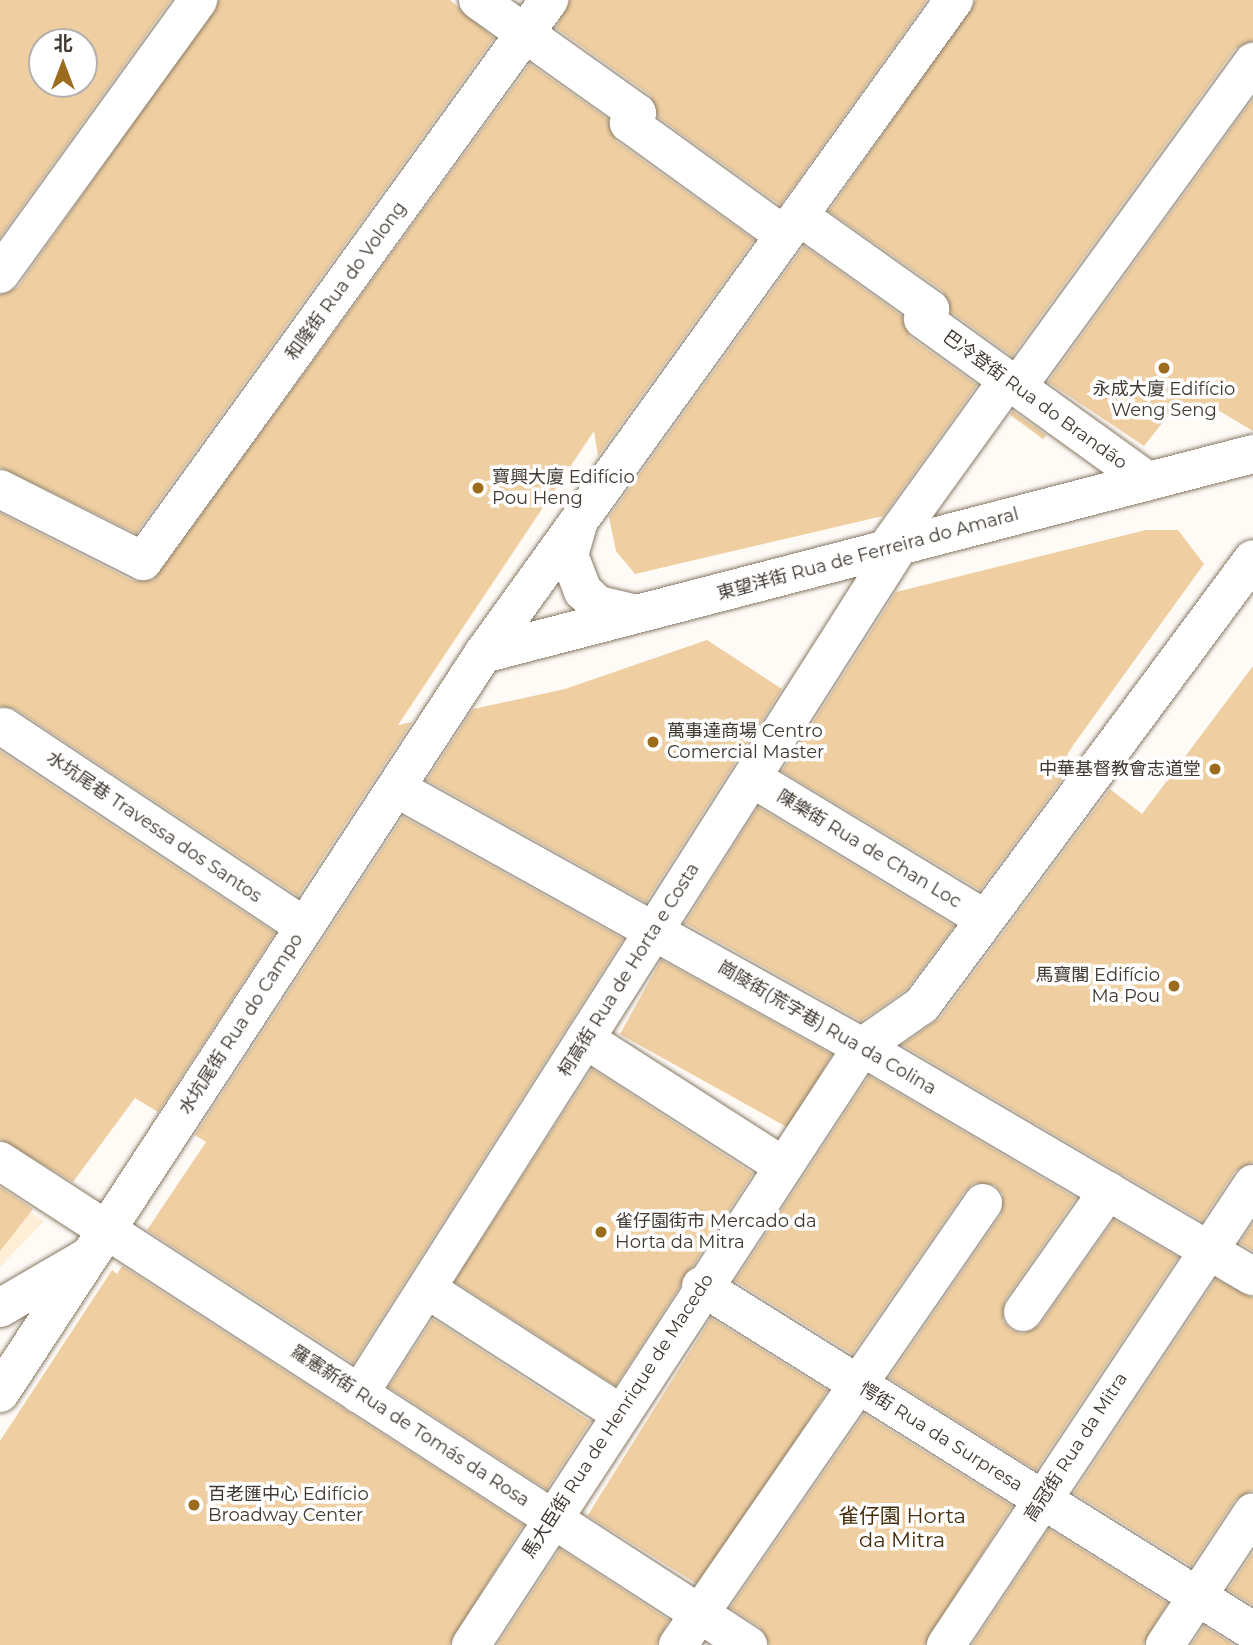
<!DOCTYPE html>
<html>
<head>
<meta charset="utf-8">
<style>
  body { margin:0 }
  #map { position:relative; width:1253px; height:1645px; overflow:hidden; background:#fefaf6; font-family:Montserrat,"Noto Sans SC",sans-serif }
  div>[style] { position:absolute }
  [style*='--x'] { left:calc(var(--x)*1px); top:calc(var(--y)*1px); width:calc(var(--w)*1px); rotate:calc(var(--a)*1deg) }
  .built>* { inset:0; background:#ffeed6 }
  .building>* { inset:0; background:#efcfa2; transform-origin:0 0 }
  .roads { filter:drop-shadow(0 0 2px #877964) drop-shadow(0 0 2px #877964) }
  .minor>* { height:38px; margin:-19px; padding:0 19px; transform-origin:19px; border-radius:19px; background:#fff }
  .major>* { height:38px; margin:-19px; padding:0 19px; transform-origin:19px; border-radius:19px; background:#fff }
  .dots>* { width:19px; height:19px; translate:-50% -50%; box-sizing:border-box; border:4px solid #fff; border-radius:50% }
  span { translate:-50% -50%; white-space:nowrap; text-align:center; line-height:1.15; -webkit-text-stroke:7px #fff; paint-order:stroke }
  .street-label { font-size:18px; color:#403931 }
  .poi-label { font-size:18px; color:#403931 }
  .left { translate:0 -50%; text-align:left }
  .right { translate:-100% -50%; text-align:right }
  .quarter-label { font-size:21px; color:#47300b }
  .north { position:absolute; left:28px; top:28px; width:70px; height:70px; box-sizing:border-box; background:#fff; border:2px solid #b3b0ad; border-radius:50%; rotate:0deg; font-size:19px; font-weight:700; line-height:28px; text-align:center; color:#403931 }
  .north::after { content:''; display:block; margin:auto; width:24px; height:32px; background:#9a6c1c; clip-path:polygon(50% 0,100% 100%,50% 72%,0 100%) }
</style>
</head>
<body>
<div id="map">
  <div class="built">
    <i style="clip-path:polygon(0 1192px,44px 1221px,0 1267px)"></i>
  </div>
  <div class="building">
    <i style="clip-path:polygon(evenodd,0 0,171px 0,0 237px,0 0,42px 42px,84px 42px,84px 84px,42px 84px,42px 42px)"></i>
    <i style="clip-path:polygon(219px 0,450px 0,494px 38px,136px 533px,0 467px,0 295px,18px 287px)"></i>
    <i style="clip-path:polygon(570px 0,927px 0,780px 205px,658px 117px,650px 95px,556px 28px)"></i>
    <i style="clip-path:polygon(976px 0,1253px 0,1253px 41px,1235px 49px,1012px 356px,951px 312px,943px 291px,829px 211px)"></i>
    <i style="clip-path:polygon(530px 64px,608px 119px,616px 141px,754px 240px,598px 456px,594px 431px,398px 725px,412px 722px,298px 896px,16px 709px,0 706px,0 513px,133px 581px,153px 580px)"></i>
    <i style="clip-path:polygon(1253px 99px,1253px 431px,1211px 406px,1202px 416px,1179px 402px,1144px 446px,1048px 382px)"></i>
    <i style="clip-path:polygon(804px 246px,902px 316px,910px 337px,977px 385px,883px 516px,635px 574px,616px 551px,609px 517px)"></i>
    <i style="left:1013px;top:411px;width:41px;height:5px;rotate:36deg"></i>
    <i style="clip-path:polygon(1146px 530px,1178px 530px,1204px 564px,1074px 744px,1067px 755px,1075px 762px,980px 890px,782px 771px,896px 592px)"></i>
    <i style="clip-path:polygon(707px 640px,782px 689px,646px 902px,427px 780px,473px 709px,565px 689px)"></i>
    <i style="clip-path:polygon(1253px 666px,1253px 1162px,1235px 1171px,1202px 1221px,902px 1045px,940px 1018px,1110px 789px,1142px 814px)"></i>
    <i style="clip-path:polygon(0 751px,275px 933px,158px 1112px,135px 1098px,73px 1182px,0 1139px)"></i>
    <i style="clip-path:polygon(758px 807px,954px 926px,907px 989px,861px 1021px,685px 923px)"></i>
    <i style="clip-path:polygon(403px 817px,623px 939px,353px 1363px,147px 1230px,206px 1142px,195px 1135px)"></i>
    <i style="left:661px;top:960px;width:195px;height:85px;rotate:29deg"></i>
    <i style="left:592px;top:1069px;width:192px;height:253px;rotate:33deg"></i>
    <i style="clip-path:polygon(869px 1076px,1076px 1198px,1005px 1300px,1003px 1321px,1011px 1330px,1022px 1334px,1040px 1325px,1114px 1220px,1178px 1257px,1036px 1470px,889px 1378px,1001px 1215px,1003px 1194px,995px 1185px,974px 1183px,965px 1191px,852px 1354px,735px 1281px)"></i>
    <i style="clip-path:polygon(0 1187px,33px 1209px,0 1251px)"></i>
    <i style="clip-path:polygon(1253px 1223px,1253px 1251px,1240px 1243px)"></i>
    <i style="clip-path:polygon(122px 1266px,523px 1525px,449px 1645px,0 1645px,0 1441px,112px 1270px,117px 1274px)"></i>
    <i style="clip-path:polygon(1216px 1279px,1253px 1298px,1253px 1490px,1235px 1500px,1191px 1566px,1074px 1493px)"></i>
    <i style="left:711px;top:1318px;width:137px;height:233px;rotate:32deg"></i>
    <i style="left:433px;top:1319px;width:188px;height:81px;rotate:33deg"></i>
    <i style="clip-path:polygon(864px 1414px,1012px 1506px,924px 1645px,770px 1645px,760px 1627px,730px 1608px)"></i>
    <i style="clip-path:polygon(1049px 1529px,1167px 1603px,1143px 1645px,972px 1645px)"></i>
    <i style="clip-path:polygon(560px 1549px,669px 1620px,656px 1645px,497px 1645px)"></i>
    <i style="clip-path:polygon(1253px 1552px,1253px 1605px,1228px 1590px)"></i>
    <i style="clip-path:polygon(1204px 1626px,1234px 1645px,1191px 1645px)"></i>
  </div>
  <div class="roads">
    <div class="minor">
      <i style="--x:478;--y:0;--w:195;--a:35.4"></i>
      <i style="--x:637;--y:113;--w:13;--a:129"></i>
      <i style="--x:629;--y:123;--w:191;--a:35.9"></i>
      <i style="--x:799;--y:216;--w:161;--a:35.4"></i>
      <i style="--x:930;--y:309;--w:12;--a:125"></i>
      <i style="--x:923;--y:319;--w:277;--a:35.8"></i>
      <i style="--x:0;--y:274;--w:338;--a:-54.1"></i>
      <i style="--x:1017;--y:387;--w:402;--a:-54"></i>
      <i style="--x:0;--y:489;--w:160;--a:26.7"></i>
      <i style="--x:143;--y:561;--w:693;--a:-54.11"></i>
      <i style="--x:886;--y:549;--w:208;--a:-54.2"></i>
      <i style="--x:4;--y:727;--w:361;--a:33.6"></i>
      <i style="--x:752;--y:778;--w:272;--a:31.2"></i>
      <i style="--x:396;--y:788;--w:533;--a:29.07"></i>
      <i style="--x:862;--y:1047;--w:453;--a:30.4"></i>
      <i style="--x:585;--y:1039;--w:232;--a:32.7"></i>
      <i style="--x:0;--y:1161;--w:891;--a:32.91"></i>
      <i style="--x:701;--y:1286;--w:651;--a:32.01"></i>
      <i style="--x:427;--y:1289;--w:231;--a:32.8"></i>
      <i style="--x:0;--y:1308;--w:103;--a:-30.3"></i>
      <i style="--x:1023;--y:1312;--w:148;--a:-54.9"></i>
      <i style="--x:359;--y:1394;--w:1005;--a:-57.51"></i>
      <i style="--x:471;--y:1645;--w:714;--a:-56.82"></i>
      <i style="--x:862;--y:1047;--w:73;--a:-35"></i>
      <i style="--x:922;--y:1005;--w:555;--a:-53.42"></i>
      <i style="--x:678;--y:1645;--w:537;--a:-55.39"></i>
      <i style="--x:946;--y:1645;--w:554;--a:-56.34"></i>
      <i style="--x:1165;--y:1645;--w:159;--a:-56.5"></i>
    </div>
    <div class="major">
      <i style="--x:578;--y:524;--w:32;--a:106"></i>
      <i style="--x:569;--y:555;--w:39;--a:69"></i>
      <i style="--x:583;--y:591;--w:21;--a:43"></i>
      <i style="--x:598;--y:605;--w:39;--a:13"></i>
      <i style="--x:483;--y:654;--w:796;--a:-14.56"></i>
      <i style="--x:0;--y:1393;--w:883;--a:-56.83"></i>
      <i style="--x:483;--y:654;--w:806;--a:-54.24"></i>
    </div>
  </div>
  <div class="dots">
    <i style="left:1164px;top:368px;background:#9a6c1c"></i>
    <i style="left:478px;top:488px;background:#9a6c1c"></i>
    <i style="left:653px;top:742px;background:#9a6c1c"></i>
    <i style="left:1215px;top:769px;background:#9a6c1c"></i>
    <i style="left:1174px;top:986px;background:#9a6c1c"></i>
    <i style="left:601px;top:1232px;background:#9a6c1c"></i>
    <i style="left:194px;top:1505px;background:#9a6c1c"></i>
  </div>
  <div class="street-label">
    <span style="left:346px;top:281px;rotate:-54deg">和隆街 Rua do Volong</span>
    <span style="left:1035px;top:400px;rotate:36deg">巴冷登街 Rua do Brandão</span>
    <span style="left:868px;top:554px;rotate:-15deg">東望洋街 Rua de Ferreira do Amaral</span>
    <span style="left:154px;top:827px;rotate:34deg">水坑尾巷 Travessa dos Santos</span>
    <span style="left:869px;top:849px;rotate:31deg">陳樂街 Rua de Chan Loc</span>
    <span style="left:629px;top:970px;rotate:-58deg">柯高街 Rua de Horta e Costa</span>
    <span style="left:241px;top:1024px;rotate:-57deg">水坑尾街 Rua do Campo</span>
    <span style="left:827px;top:1028px;rotate:30deg">崗陵街(荒字巷) Rua da Colina</span>
    <span style="left:618px;top:1416px;rotate:-57deg">馬大臣街 Rua de Henrique de Macedo</span>
    <span style="left:410px;top:1426px;rotate:33deg">羅憲新街 Rua de Tomás da Rosa</span>
    <span style="left:941px;top:1437px;rotate:32deg">愕街 Rua da Surpresa</span>
    <span style="left:1076px;top:1447px;rotate:-57deg">高冠街 Rua da Mitra</span>
  </div>
  <div class="poi-label">
    <span style="left:1164px;top:400px">永成大廈 Edifício<br>Weng Seng</span>
    <span class="left" style="left:492px;top:488px">寶興大廈 Edifício<br>Pou Heng</span>
    <span class="left" style="left:667px;top:742px">萬事達商場 Centro<br>Comercial Master</span>
    <span class="right" style="left:1201px;top:769px">中華基督教會志道堂</span>
    <span class="right" style="left:1160px;top:986px">馬寶閣 Edifício<br>Ma Pou</span>
    <span class="left" style="left:615px;top:1232px">雀仔園街市 Mercado da<br>Horta da Mitra</span>
    <span class="left" style="left:208px;top:1505px">百老匯中心 Edifício<br>Broadway Center</span>
  </div>
  <div class="quarter-label">
    <span style="left:902px;top:1528px">雀仔園 Horta<br>da Mitra</span>
  </div>
  <div class="north">北</div>
</div>
</body>
</html>
